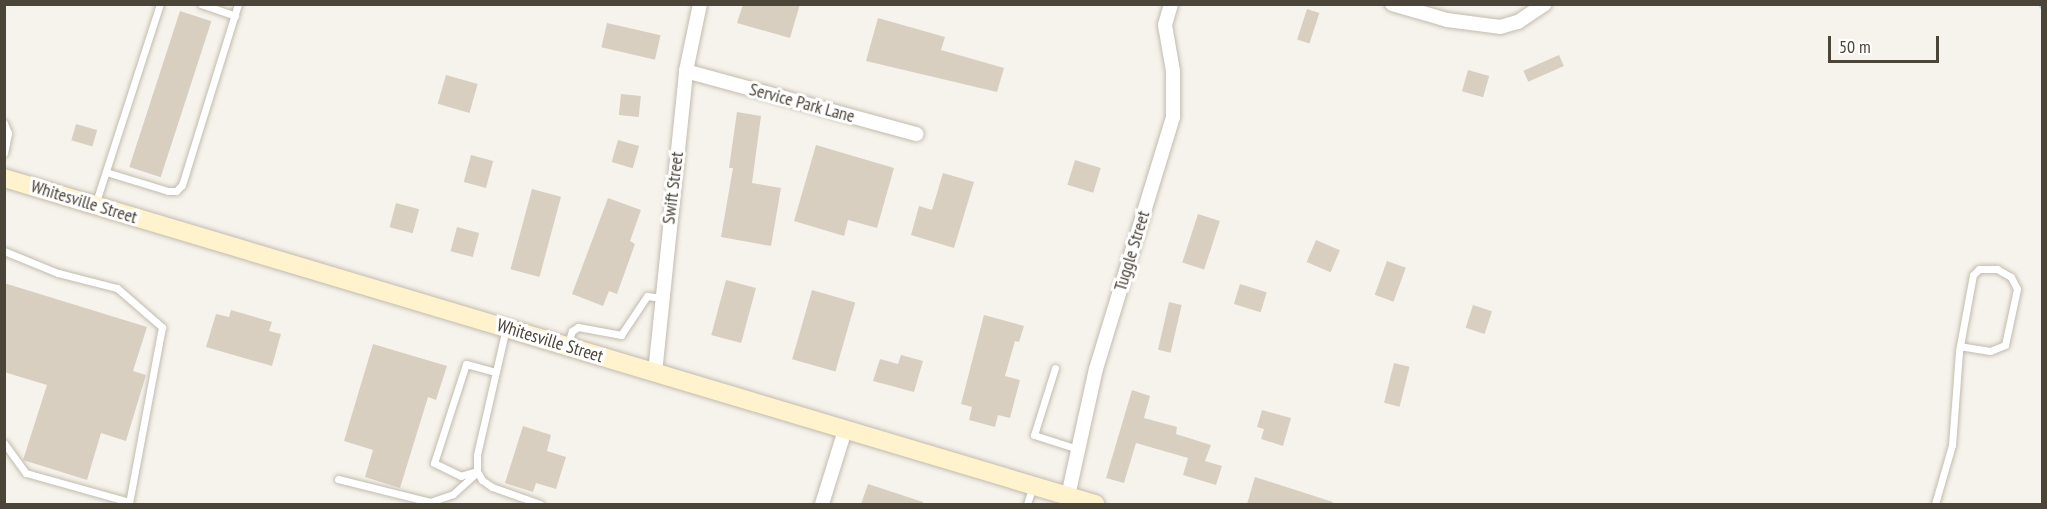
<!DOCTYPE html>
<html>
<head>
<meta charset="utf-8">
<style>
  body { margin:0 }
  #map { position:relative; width:2047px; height:509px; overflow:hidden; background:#f6f3ec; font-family:"PT Sans Narrow",sans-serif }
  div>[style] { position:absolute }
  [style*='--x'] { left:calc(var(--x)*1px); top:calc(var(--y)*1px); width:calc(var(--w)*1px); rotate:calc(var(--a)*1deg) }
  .stream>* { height:4.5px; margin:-2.25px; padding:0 2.25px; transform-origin:2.25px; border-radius:2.25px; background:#a9d4f2 }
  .building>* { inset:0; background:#d8cfc1; transform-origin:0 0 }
  .roads { filter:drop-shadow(0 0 2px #c2bbae) drop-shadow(0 0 2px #c2bbae) }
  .lane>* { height:7px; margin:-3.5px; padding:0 3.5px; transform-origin:3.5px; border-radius:3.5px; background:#fff }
  .street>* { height:14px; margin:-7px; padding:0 7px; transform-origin:7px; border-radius:7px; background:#fff }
  .secondary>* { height:18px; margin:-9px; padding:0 9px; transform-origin:9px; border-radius:9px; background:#fff3cd }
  span { translate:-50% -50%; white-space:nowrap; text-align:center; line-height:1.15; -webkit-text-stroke:6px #fff; paint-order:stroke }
  .street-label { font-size:18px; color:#4b4439 }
  .frame { position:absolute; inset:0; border:6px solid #4b4439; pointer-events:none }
  .scale { position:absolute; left:1828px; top:36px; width:111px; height:27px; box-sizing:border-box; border:3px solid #4b4439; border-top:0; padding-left:8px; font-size:18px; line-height:21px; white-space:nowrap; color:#4b4439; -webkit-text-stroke:4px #fff; paint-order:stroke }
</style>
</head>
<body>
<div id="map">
  <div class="stream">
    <i style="--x:2041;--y:4;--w:2;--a:63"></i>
  </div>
  <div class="building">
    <i style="clip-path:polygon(743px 4px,800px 4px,790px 38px,737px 23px)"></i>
    <i style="left:1307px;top:9px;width:13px;height:32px;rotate:18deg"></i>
    <i style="left:180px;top:11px;width:33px;height:164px;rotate:18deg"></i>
    <i style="clip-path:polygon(878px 18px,945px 37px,941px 50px,1004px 68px,997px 92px,866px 61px)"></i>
    <i style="left:607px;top:23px;width:55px;height:25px;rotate:13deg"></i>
    <i style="left:1559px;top:55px;width:12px;height:39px;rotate:66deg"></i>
    <i style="left:1468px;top:70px;width:22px;height:22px;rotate:16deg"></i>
    <i style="left:446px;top:75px;width:33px;height:30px;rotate:16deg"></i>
    <i style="left:621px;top:94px;width:20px;height:21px;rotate:6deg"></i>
    <i style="clip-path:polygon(737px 112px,761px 116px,752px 183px,781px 188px,771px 246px,721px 237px,733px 168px,729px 168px)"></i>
    <i style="left:76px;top:124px;width:22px;height:17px;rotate:16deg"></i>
    <i style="left:618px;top:140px;width:22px;height:23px;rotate:16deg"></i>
    <i style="clip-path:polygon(816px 145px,894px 168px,877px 228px,848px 220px,844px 236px,794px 221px)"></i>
    <i style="left:471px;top:155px;width:23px;height:28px;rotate:15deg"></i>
    <i style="left:1075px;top:160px;width:27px;height:26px;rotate:17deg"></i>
    <i style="clip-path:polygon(943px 173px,974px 182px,954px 248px,911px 235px,919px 206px,932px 210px)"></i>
    <i style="left:532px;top:189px;width:30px;height:83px;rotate:15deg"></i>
    <i style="clip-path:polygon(608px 198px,641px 210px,630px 241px,635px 244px,617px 294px,609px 291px,603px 306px,572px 294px)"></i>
    <i style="left:396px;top:203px;width:24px;height:25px;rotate:15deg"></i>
    <i style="left:1198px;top:214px;width:23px;height:51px;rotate:18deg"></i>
    <i style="left:457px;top:227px;width:23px;height:25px;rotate:15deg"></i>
    <i style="left:1316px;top:240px;width:26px;height:24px;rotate:23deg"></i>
    <i style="left:1387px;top:261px;width:20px;height:36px;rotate:20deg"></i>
    <i style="left:726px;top:280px;width:31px;height:57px;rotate:15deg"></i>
    <i style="clip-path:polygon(4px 283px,147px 327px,133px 371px,146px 375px,126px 441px,101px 433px,87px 480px,23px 460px,47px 385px,4px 372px)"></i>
    <i style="left:1240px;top:284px;width:28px;height:21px;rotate:17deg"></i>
    <i style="left:812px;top:290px;width:45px;height:72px;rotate:16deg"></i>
    <i style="left:1169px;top:302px;width:13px;height:49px;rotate:13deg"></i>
    <i style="left:1473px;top:305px;width:20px;height:24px;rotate:18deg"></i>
    <i style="clip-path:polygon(231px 310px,272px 322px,269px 331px,281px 334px,272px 366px,206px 347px,216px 314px,229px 317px)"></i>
    <i style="clip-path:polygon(984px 315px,1024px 326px,1019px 342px,1015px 341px,1005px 376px,1020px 380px,1010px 418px,998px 415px,995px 427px,969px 420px,972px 407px,961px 404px)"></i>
    <i style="clip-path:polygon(373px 344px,447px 366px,436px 400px,428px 397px,400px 488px,365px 477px,373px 450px,344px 441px)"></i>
    <i style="clip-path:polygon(901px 355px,923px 361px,914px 392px,873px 381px,880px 359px,898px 364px)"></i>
    <i style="left:1394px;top:363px;width:16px;height:41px;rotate:14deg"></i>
    <i style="clip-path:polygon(1132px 390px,1150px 396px,1144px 418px,1177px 427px,1176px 434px,1211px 445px,1205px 461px,1222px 466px,1216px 485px,1183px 475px,1188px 458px,1136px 443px,1124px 483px,1106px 478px)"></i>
    <i style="clip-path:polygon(1262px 410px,1291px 418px,1283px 446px,1261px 439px,1264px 429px,1257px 427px)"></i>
    <i style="clip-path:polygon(523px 426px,551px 435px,547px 451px,566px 457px,556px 489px,536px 483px,533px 492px,505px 483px)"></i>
    <i style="clip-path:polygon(1255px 477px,1333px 502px,1332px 504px,1247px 504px)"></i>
    <i style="clip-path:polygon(868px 484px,923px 502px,923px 504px,861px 504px)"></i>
  </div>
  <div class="roads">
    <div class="lane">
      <i style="--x:201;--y:4;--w:36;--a:19"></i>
      <i style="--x:4;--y:123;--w:11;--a:68"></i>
      <i style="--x:8;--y:133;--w:20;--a:101"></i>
      <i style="--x:106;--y:172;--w:65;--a:17"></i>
      <i style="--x:168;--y:191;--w:8;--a:0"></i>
      <i style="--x:176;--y:191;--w:8;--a:-45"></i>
      <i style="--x:182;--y:185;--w:189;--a:-72.8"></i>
      <i style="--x:95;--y:205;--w:211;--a:-72.1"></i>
      <i style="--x:4;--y:251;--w:58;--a:22.2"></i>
      <i style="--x:58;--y:273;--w:61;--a:14.3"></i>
      <i style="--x:117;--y:288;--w:60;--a:40.9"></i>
      <i style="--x:162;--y:327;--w:180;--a:100.6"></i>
      <i style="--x:506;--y:328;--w:130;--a:102.9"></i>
      <i style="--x:477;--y:455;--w:16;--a:90"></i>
      <i style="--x:477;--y:471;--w:10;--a:61"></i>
      <i style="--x:482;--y:480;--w:12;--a:35"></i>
      <i style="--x:492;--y:487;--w:51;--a:19.5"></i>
      <i style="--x:567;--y:346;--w:16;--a:-72"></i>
      <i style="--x:572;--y:331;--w:7;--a:-34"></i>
      <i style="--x:578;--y:327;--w:44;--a:10.5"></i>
      <i style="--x:621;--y:335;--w:47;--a:-56.3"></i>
      <i style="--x:647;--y:296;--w:15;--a:8"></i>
      <i style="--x:1055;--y:368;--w:70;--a:107.4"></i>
      <i style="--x:1034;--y:435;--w:46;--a:17.7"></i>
      <i style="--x:4;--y:443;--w:37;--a:54"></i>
      <i style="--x:26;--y:473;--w:107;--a:15.7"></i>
      <i style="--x:477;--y:471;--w:17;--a:163"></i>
      <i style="--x:461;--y:476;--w:30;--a:-154"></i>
      <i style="--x:434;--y:463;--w:104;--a:-72.1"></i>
      <i style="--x:466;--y:364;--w:31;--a:15"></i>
      <i style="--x:338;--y:479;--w:95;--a:14"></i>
      <i style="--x:430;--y:502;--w:24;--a:-19"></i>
      <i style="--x:453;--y:494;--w:31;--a:-42"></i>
      <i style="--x:1027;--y:504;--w:19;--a:-72"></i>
      <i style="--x:1935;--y:504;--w:61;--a:-73.9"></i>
      <i style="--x:1952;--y:445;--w:94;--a:-85.7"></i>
      <i style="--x:1959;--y:351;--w:77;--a:-79.6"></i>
      <i style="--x:1973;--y:275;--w:8;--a:-45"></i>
      <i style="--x:1979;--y:269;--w:18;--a:0"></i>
      <i style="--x:1997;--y:269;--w:16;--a:30"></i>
      <i style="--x:2011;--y:277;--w:13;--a:63"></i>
      <i style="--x:2017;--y:289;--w:57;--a:102.1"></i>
      <i style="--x:2005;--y:345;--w:16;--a:158"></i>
      <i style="--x:1990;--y:351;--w:30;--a:-171"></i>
    </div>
    <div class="street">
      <i style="--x:1392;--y:4;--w:57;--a:16.2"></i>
      <i style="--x:1447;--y:20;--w:53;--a:7.5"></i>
      <i style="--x:1500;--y:27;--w:19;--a:-16"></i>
      <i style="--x:1518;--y:22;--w:32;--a:-34"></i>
      <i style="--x:686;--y:71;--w:239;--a:15.3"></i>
      <i style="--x:655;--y:373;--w:304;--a:-84.1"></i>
      <i style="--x:686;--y:71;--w:68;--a:-78.2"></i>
      <i style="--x:1068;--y:496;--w:130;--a:-77.6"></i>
      <i style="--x:1096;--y:369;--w:264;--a:-73"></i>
      <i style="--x:1173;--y:117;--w:46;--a:-90"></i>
      <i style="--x:1173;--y:71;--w:47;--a:-99.9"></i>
      <i style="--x:1165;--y:25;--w:22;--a:-74"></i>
      <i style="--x:822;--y:504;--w:77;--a:-72.7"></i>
    </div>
    <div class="secondary">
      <i style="--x:4;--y:178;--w:1139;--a:16.64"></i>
    </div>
  </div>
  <div class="street-label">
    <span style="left:802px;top:103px;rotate:15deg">Service Park Lane</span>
    <span style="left:673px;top:188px;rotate:-83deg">Swift Street</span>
    <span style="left:84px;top:202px;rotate:17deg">Whitesville Street</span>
    <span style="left:1132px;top:251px;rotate:-73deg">Tuggle Street</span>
    <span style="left:550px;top:341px;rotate:17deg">Whitesville Street</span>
  </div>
  <div class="frame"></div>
  <div class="scale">50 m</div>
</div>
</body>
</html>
